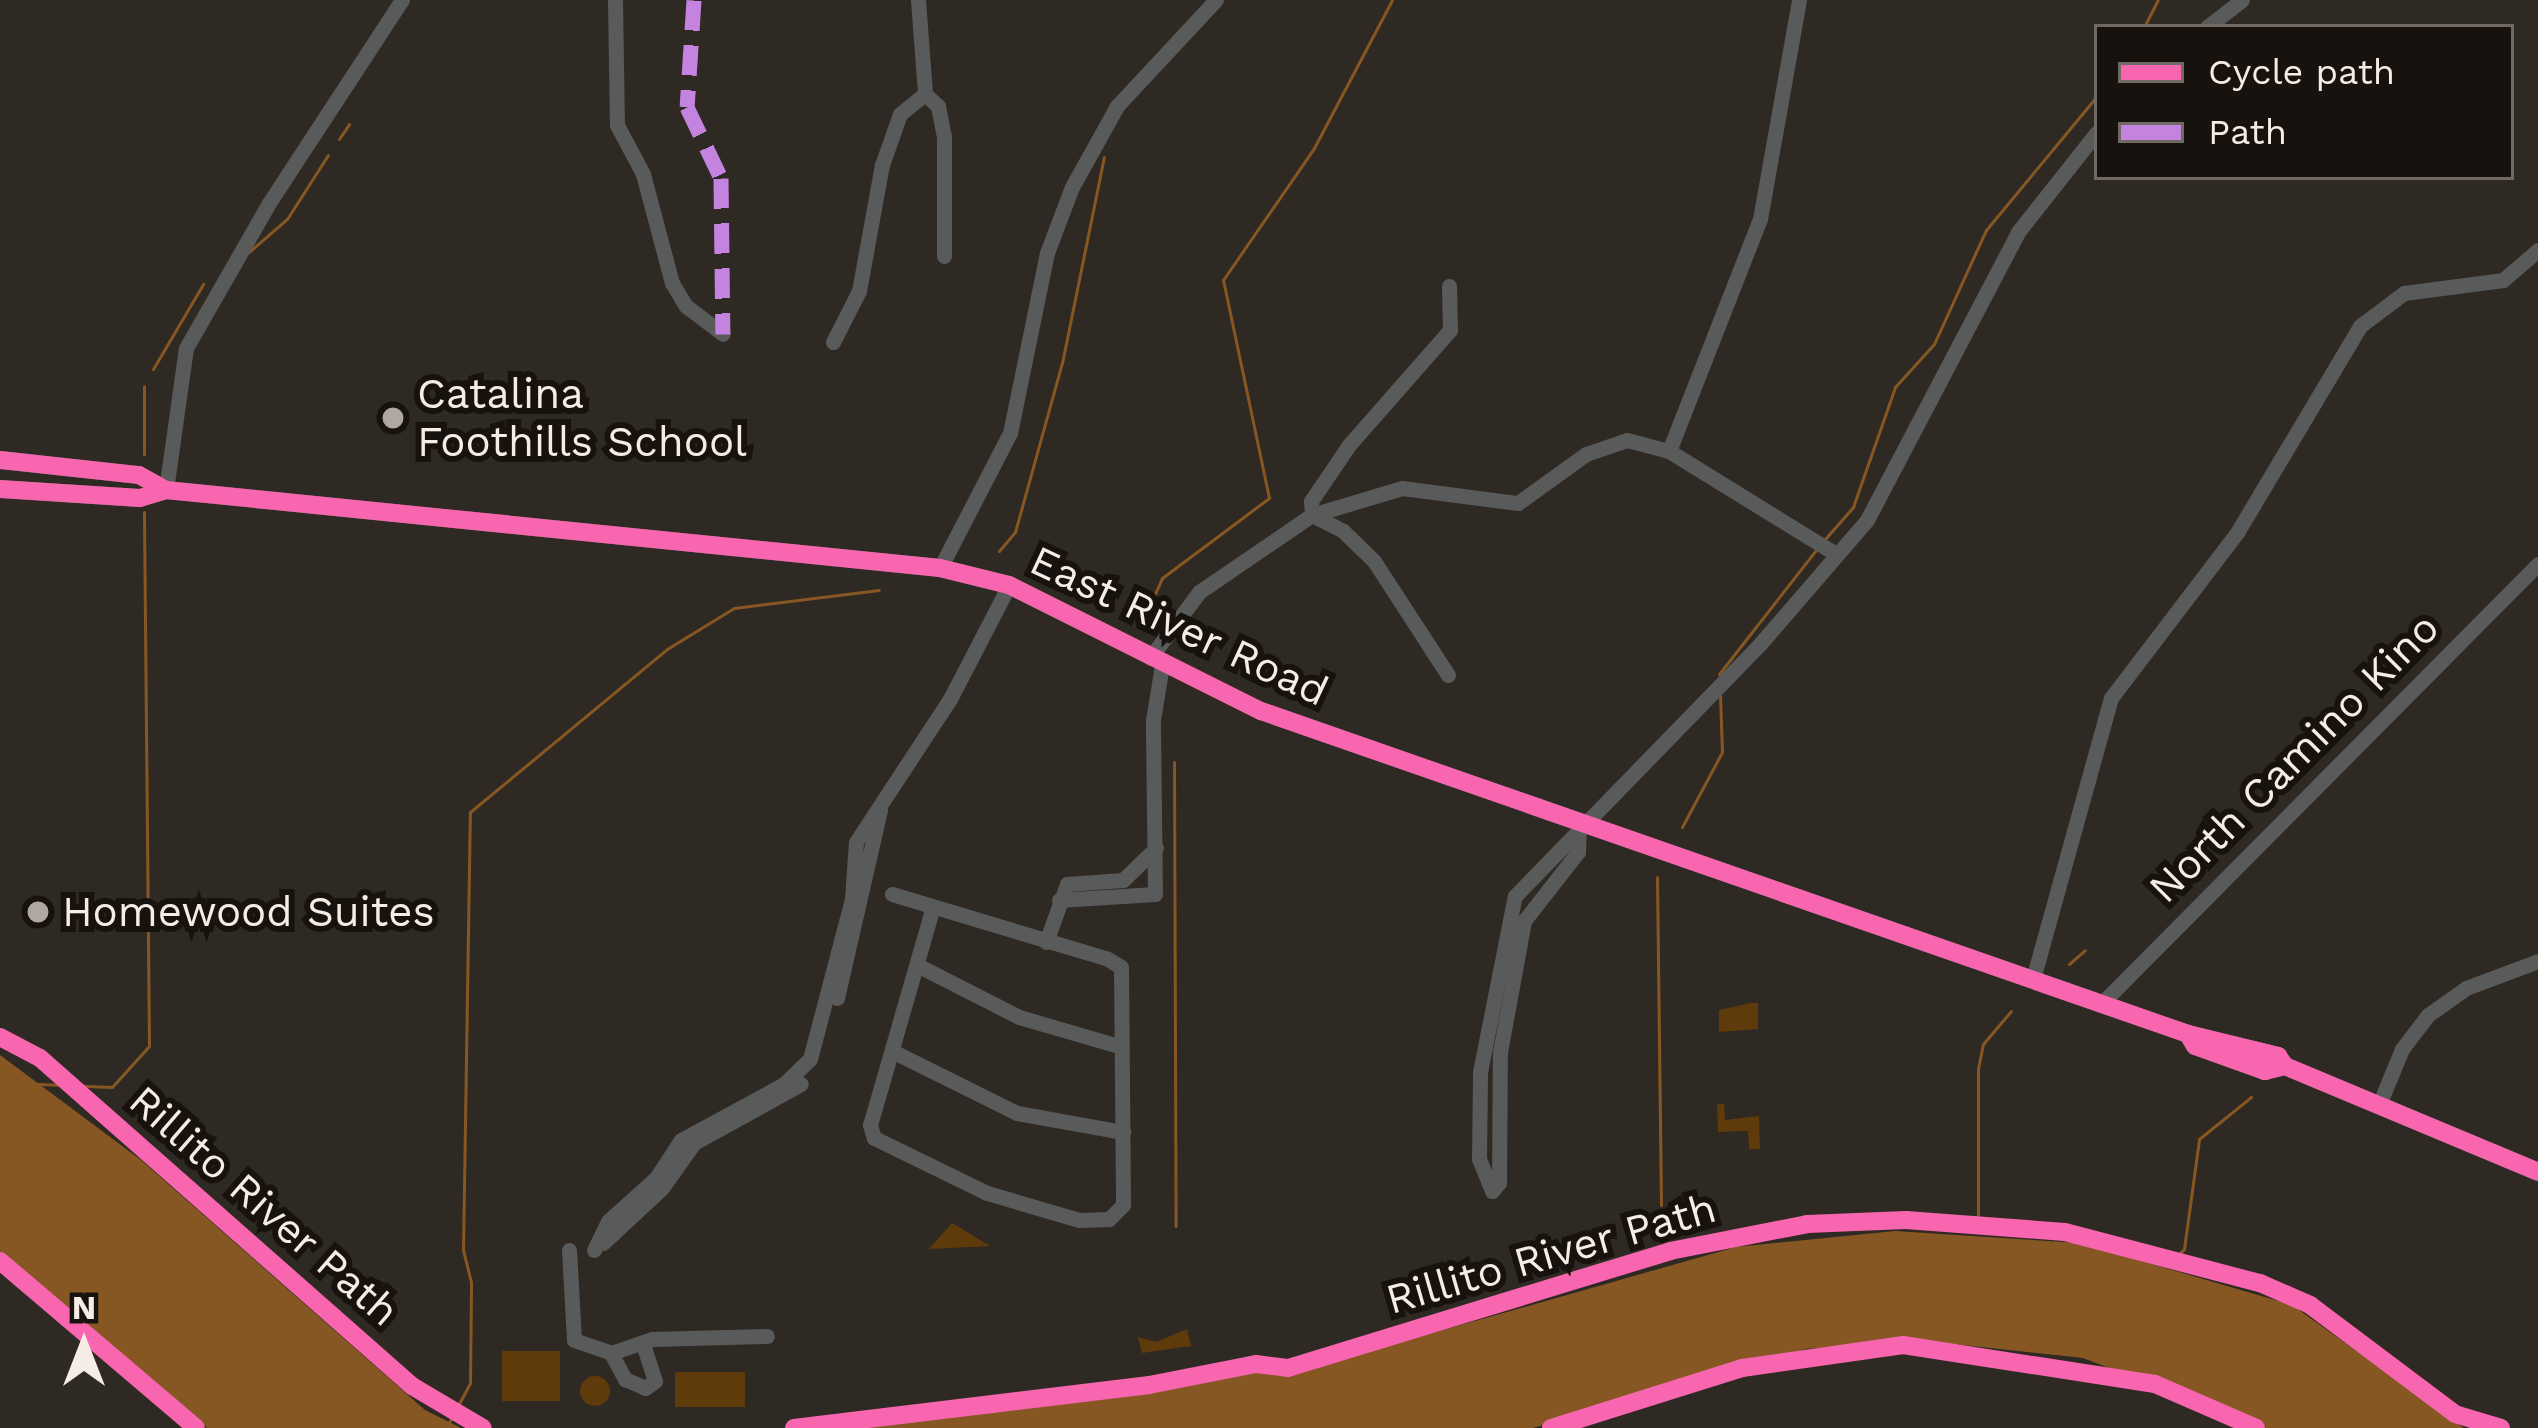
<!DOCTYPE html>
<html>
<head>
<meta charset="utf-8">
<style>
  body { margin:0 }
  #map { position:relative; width:2538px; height:1428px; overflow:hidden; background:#2f2923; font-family:"Work Sans",sans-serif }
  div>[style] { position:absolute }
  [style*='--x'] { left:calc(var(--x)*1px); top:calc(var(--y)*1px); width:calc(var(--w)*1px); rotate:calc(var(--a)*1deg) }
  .green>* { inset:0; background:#5f3a0b; transform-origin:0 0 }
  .round { border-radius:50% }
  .water>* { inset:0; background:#865722 }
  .stream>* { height:3px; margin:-1.5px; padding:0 1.5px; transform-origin:1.5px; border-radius:1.5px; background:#865722 }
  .minor>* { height:15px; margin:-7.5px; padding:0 7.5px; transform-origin:7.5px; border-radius:7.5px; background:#595a5a }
  .major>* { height:18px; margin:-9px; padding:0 9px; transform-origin:9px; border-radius:9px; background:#616363 }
  .quiet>* { height:15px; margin-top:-7.5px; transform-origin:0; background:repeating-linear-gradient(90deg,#c483df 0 30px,transparent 0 45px) }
  .cycleway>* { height:18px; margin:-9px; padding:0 9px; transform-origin:9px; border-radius:9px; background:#f766af }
  .dots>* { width:33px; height:33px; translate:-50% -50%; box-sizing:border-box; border:6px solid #18120e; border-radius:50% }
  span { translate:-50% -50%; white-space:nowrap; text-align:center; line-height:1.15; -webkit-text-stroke:12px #18120e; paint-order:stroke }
  .poi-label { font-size:42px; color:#f4ece5 }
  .left { translate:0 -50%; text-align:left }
  .street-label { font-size:42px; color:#f4ece5 }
  .legend { position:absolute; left:2094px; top:24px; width:420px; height:156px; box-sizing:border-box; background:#18120e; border:3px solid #706964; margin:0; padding:15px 21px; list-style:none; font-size:36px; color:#f4ece5 }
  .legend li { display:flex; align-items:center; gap:24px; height:60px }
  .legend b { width:60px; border:3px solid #706964 }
  .north { position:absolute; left:24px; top:1284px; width:120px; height:120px; -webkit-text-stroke:9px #18120e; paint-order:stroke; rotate:0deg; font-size:33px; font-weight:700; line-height:48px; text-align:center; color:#f4ece5 }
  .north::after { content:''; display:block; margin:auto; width:42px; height:54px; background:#f4ece5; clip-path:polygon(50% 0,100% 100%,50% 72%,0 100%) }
</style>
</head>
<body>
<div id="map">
  <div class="green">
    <i style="clip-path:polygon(1751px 1003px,1758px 1003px,1758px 1029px,1719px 1032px,1719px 1010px)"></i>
    <i style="clip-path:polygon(1717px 1104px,1724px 1104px,1725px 1120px,1759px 1116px,1760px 1149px,1749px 1149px,1748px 1131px,1718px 1132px)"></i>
    <i style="clip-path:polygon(952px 1223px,990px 1246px,929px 1249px)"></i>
    <i style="clip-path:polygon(1187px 1329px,1191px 1346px,1142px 1353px,1138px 1337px,1156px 1342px)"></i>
    <i style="left:560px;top:1351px;width:50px;height:58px;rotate:90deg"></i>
    <i style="left:675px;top:1372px;width:70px;height:35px"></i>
    <i class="round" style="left:580px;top:1376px;width:30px;height:30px"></i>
  </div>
  <div class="water">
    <i style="clip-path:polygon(0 1055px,141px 1160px,425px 1410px,461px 1428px,207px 1428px,0 1254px)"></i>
    <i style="clip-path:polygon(1895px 1231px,2080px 1243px,2292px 1305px,2464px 1428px,2266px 1428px,2083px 1358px,1917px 1340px,1806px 1349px,1533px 1428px,852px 1428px,1259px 1370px,1285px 1375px,1736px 1247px)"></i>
  </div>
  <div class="stream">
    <i style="--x:2144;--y:27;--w:30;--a:-63"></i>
    <i style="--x:339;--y:139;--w:18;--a:-56"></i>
    <i style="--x:249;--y:252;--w:50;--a:-41"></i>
    <i style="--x:287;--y:219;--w:76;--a:-57.4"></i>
    <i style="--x:153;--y:369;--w:99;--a:-59.5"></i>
    <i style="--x:144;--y:454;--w:68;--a:-90"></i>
    <i style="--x:1825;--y:539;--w:43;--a:-48.8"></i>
    <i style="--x:1853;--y:507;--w:127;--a:-70.7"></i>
    <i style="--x:1895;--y:387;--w:58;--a:-47.8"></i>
    <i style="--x:1934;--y:344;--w:125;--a:-65.5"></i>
    <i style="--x:1986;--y:230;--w:174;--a:-50.4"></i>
    <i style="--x:999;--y:551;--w:25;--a:-50"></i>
    <i style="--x:1015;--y:532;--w:175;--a:-74.5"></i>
    <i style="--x:1062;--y:363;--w:210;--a:-78.5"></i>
    <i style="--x:1146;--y:614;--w:39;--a:-66"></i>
    <i style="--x:1162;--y:578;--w:134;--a:-36.8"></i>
    <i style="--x:1269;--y:498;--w:223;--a:-101.9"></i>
    <i style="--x:1223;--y:280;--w:160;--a:-55.4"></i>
    <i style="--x:1314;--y:148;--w:167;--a:-62.2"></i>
    <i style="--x:1719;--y:674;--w:156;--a:-52"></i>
    <i style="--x:1174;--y:762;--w:464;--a:89.8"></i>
    <i style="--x:1682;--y:827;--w:85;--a:-61.9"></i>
    <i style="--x:1722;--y:752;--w:56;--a:-92"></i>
    <i style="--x:1657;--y:877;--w:328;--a:89.3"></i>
    <i style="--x:2069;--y:964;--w:21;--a:-41"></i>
    <i style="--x:39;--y:1084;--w:73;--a:2.4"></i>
    <i style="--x:112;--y:1087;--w:55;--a:-47.9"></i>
    <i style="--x:149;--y:1046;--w:534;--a:-90.54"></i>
    <i style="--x:1978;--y:1218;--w:149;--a:-90"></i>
    <i style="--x:1978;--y:1069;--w:25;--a:-79"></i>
    <i style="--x:1983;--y:1044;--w:43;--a:-49.7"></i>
    <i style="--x:2167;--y:1265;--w:23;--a:-43"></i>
    <i style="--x:2184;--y:1249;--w:111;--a:-82.2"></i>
    <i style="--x:2199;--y:1139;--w:67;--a:-38.9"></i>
    <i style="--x:446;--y:1428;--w:51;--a:-61.9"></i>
    <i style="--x:470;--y:1383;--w:101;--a:-89.4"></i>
    <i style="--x:471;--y:1282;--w:33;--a:-104"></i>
    <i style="--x:463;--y:1250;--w:438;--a:-89.1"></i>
    <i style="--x:470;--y:812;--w:256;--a:-39.6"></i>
    <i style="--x:667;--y:649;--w:79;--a:-31.5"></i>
    <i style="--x:734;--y:608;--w:146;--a:-7.1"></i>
  </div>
  <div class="minor">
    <i style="--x:615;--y:0;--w:125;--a:89.1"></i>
    <i style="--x:617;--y:125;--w:55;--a:62"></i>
    <i style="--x:643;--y:174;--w:113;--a:75.1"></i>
    <i style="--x:672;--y:283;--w:27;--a:59"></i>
    <i style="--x:686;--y:306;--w:46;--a:37.1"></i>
    <i style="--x:918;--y:0;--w:94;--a:85.7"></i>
    <i style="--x:2207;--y:27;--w:44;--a:-37.6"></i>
    <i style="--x:925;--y:94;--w:18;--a:43"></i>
    <i style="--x:938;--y:106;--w:31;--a:79"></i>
    <i style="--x:944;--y:136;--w:120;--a:90"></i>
    <i style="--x:833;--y:342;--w:57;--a:-63"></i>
    <i style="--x:859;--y:291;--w:128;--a:-79.7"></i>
    <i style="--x:882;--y:165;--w:54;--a:-70.6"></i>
    <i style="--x:900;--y:114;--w:32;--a:-39"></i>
    <i style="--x:1669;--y:451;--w:249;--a:-68.6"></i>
    <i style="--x:1760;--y:219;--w:222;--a:-79.9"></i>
    <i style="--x:166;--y:490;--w:143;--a:-82"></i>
    <i style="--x:186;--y:348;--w:167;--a:-60.2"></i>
    <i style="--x:269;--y:203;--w:243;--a:-56.8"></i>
    <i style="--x:1312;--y:515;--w:14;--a:-94"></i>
    <i style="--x:1311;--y:501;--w:68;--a:-55.8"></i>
    <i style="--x:1349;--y:445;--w:153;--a:-48.7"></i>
    <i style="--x:1450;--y:330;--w:44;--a:-91.3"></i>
    <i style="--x:1312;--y:515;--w:35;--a:27"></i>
    <i style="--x:1343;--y:531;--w:43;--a:44.1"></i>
    <i style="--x:1374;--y:561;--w:136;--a:57"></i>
    <i style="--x:940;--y:568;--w:152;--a:-62.6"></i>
    <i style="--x:1010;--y:433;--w:184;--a:-78.4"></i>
    <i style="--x:1047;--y:253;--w:71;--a:-69.3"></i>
    <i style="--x:1072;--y:187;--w:93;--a:-60.9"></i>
    <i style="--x:1117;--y:106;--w:145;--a:-47"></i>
    <i style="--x:1150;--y:658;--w:82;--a:-53.4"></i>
    <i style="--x:1199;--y:592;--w:137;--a:-34.3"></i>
    <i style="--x:1312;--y:515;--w:94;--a:-16.7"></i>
    <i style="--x:1402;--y:488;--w:117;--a:7.4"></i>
    <i style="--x:1518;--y:503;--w:84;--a:-35.8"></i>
    <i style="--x:1586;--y:454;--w:43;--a:-18.9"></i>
    <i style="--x:1627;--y:440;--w:43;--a:14.7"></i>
    <i style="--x:1669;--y:451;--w:196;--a:31.7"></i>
    <i style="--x:892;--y:894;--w:223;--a:16.7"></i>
    <i style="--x:1106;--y:958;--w:17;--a:31"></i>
    <i style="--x:1121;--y:967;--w:238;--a:89.5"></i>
    <i style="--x:1123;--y:1205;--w:20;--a:135"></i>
    <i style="--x:1109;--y:1219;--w:30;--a:178"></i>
    <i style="--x:1079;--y:1220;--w:96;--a:-163.6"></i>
    <i style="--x:987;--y:1193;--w:126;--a:-154"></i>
    <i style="--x:874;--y:1138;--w:14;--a:-107"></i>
    <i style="--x:870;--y:1125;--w:227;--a:-73.9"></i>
    <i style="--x:1059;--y:900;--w:96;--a:-3.6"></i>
    <i style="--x:1155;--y:894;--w:174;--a:-90.7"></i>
    <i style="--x:1153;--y:720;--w:56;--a:-80.7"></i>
    <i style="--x:1046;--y:942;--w:62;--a:-70.1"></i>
    <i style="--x:1067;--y:884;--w:56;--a:-4.1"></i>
    <i style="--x:1123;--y:880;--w:46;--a:-44.1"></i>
    <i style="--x:917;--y:965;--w:114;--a:27"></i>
    <i style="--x:1019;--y:1017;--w:107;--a:16.2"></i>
    <i style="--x:2033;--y:979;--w:292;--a:-74.5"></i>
    <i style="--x:2111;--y:698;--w:210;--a:-52.7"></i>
    <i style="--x:2238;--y:531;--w:239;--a:-59.2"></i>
    <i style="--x:2360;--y:326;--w:55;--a:-36.9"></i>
    <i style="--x:2404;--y:293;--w:100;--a:-7.5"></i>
    <i style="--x:2503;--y:280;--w:46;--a:-40.6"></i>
    <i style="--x:837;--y:998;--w:193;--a:-77.1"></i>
    <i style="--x:2102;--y:1003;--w:619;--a:-45.2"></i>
    <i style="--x:892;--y:1051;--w:140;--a:26.4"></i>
    <i style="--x:1017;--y:1113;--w:108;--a:10.2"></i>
    <i style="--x:2381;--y:1100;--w:55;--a:-67.6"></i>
    <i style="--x:2402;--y:1049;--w:43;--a:-52.6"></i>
    <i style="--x:2428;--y:1015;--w:47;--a:-35.4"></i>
    <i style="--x:2466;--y:988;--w:77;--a:-20.6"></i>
    <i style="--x:1492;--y:1191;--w:35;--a:-112"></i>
    <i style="--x:1479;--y:1159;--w:87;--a:-89.3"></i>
    <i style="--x:1480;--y:1072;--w:179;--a:-78.8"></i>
    <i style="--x:1515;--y:896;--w:351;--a:-45.8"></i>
    <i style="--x:1760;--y:644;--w:164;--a:-49.2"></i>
    <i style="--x:1867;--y:520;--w:325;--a:-62.3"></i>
    <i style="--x:2018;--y:232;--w:127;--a:-51.7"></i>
    <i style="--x:1492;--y:1191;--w:11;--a:-49"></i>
    <i style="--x:1499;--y:1183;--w:131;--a:-89.6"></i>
    <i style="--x:1500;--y:1052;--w:133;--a:-79.6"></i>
    <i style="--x:1524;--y:921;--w:88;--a:-52"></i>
    <i style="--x:1578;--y:852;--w:28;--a:-88"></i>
    <i style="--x:603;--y:1243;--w:81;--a:-43"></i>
    <i style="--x:662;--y:1188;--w:55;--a:-54.6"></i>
    <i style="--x:694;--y:1143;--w:122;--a:-28.9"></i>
    <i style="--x:569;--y:1250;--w:90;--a:86.8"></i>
    <i style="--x:574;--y:1340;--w:39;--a:19"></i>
    <i style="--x:594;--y:1250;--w:32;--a:-64"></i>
    <i style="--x:608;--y:1221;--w:64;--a:-41.9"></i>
    <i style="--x:656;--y:1178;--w:45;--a:-56.7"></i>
    <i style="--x:681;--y:1140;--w:117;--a:-28.5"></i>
    <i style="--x:784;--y:1084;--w:36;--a:-44"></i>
    <i style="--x:810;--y:1059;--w:165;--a:-75.3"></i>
    <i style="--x:852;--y:899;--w:57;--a:-86"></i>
    <i style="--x:856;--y:842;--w:171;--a:-56.7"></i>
    <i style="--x:950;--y:699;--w:128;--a:-62.6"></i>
    <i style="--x:611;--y:1353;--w:43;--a:-18.9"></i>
    <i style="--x:652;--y:1339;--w:115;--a:-1.5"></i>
    <i style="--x:611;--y:1353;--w:30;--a:62"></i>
    <i style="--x:625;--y:1379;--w:22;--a:24"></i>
    <i style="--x:645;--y:1388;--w:12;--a:-35"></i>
    <i style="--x:655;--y:1381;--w:40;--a:-108"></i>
  </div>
  <div class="major">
    <i style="--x:0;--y:460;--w:140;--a:6.2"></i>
    <i style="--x:139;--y:475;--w:31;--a:29"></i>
    <i style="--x:166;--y:490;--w:778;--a:5.75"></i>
    <i style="--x:940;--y:568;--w:71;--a:13.8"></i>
    <i style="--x:1009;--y:585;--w:282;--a:26.6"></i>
    <i style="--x:1261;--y:711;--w:982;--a:19.21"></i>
    <i style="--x:2188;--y:1034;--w:93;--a:13.7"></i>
    <i style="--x:2278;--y:1056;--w:12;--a:55"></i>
    <i style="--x:2285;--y:1066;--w:21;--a:166"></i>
    <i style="--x:2265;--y:1071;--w:74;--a:-160.3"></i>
    <i style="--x:2195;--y:1046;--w:14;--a:-120"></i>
    <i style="--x:0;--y:489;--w:140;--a:3.7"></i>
    <i style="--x:140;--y:498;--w:27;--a:-17"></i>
    <i style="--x:2285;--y:1066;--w:274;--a:22.7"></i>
  </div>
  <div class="quiet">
    <i style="--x:694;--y:0;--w:107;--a:93.7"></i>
    <i style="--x:687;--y:107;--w:79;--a:64.4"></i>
    <i style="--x:721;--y:178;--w:156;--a:89.3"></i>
  </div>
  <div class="cycleway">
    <i style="--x:0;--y:460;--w:140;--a:6.2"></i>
    <i style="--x:139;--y:475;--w:31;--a:29"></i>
    <i style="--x:166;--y:490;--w:778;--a:5.75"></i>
    <i style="--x:940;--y:568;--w:71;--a:13.8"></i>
    <i style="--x:1009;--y:585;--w:282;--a:26.6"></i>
    <i style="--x:1261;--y:711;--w:982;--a:19.21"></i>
    <i style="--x:2188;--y:1034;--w:93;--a:13.7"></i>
    <i style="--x:2278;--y:1056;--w:12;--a:55"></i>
    <i style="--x:2285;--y:1066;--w:21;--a:166"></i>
    <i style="--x:2265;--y:1071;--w:74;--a:-160.3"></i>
    <i style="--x:2195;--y:1046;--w:14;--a:-120"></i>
    <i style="--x:0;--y:489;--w:140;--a:3.7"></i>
    <i style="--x:140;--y:498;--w:27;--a:-17"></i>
    <i style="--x:0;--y:1037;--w:45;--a:27.7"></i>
    <i style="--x:40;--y:1058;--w:496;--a:41.4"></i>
    <i style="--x:412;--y:1386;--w:82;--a:30.6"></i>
    <i style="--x:2285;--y:1066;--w:274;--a:22.7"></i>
    <i style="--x:0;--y:1261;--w:257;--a:40.4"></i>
    <i style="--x:794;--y:1428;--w:358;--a:-6.9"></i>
    <i style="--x:1149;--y:1385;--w:109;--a:-11.1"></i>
    <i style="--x:1256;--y:1364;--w:32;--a:7"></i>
    <i style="--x:1288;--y:1368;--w:400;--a:-17"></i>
    <i style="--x:1670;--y:1251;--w:140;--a:-11.1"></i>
    <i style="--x:1807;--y:1224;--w:99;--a:-2.3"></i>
    <i style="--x:1906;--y:1220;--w:159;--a:4.3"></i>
    <i style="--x:2065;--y:1232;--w:202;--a:14.7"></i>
    <i style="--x:2260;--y:1283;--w:55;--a:23.7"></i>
    <i style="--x:2310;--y:1305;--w:181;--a:36.9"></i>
    <i style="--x:2455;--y:1414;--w:48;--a:16.9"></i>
    <i style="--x:1551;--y:1428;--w:200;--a:-17.4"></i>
    <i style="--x:1742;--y:1368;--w:163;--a:-8.1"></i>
    <i style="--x:1903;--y:1345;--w:255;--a:8.8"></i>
    <i style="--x:2155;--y:1384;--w:110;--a:23.5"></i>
  </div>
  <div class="dots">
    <i style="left:393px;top:418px;background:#afa8a1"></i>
    <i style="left:38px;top:912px;background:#afa8a1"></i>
  </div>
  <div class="poi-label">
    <span class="left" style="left:417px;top:418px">Catalina<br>Foothills School</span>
    <span class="left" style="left:62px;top:912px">Homewood Suites</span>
  </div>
  <div class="street-label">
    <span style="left:1179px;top:626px;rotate:25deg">East River Road</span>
    <span style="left:2294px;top:758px;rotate:-45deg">North Camino Kino</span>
    <span style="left:264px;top:1206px;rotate:41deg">Rillito River Path</span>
    <span style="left:1551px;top:1254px;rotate:-16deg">Rillito River Path</span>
  </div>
  <ul class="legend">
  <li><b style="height:15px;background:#f766af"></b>Cycle path</li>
  <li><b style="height:15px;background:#c483df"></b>Path</li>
  </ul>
  <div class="north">N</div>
</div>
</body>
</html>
